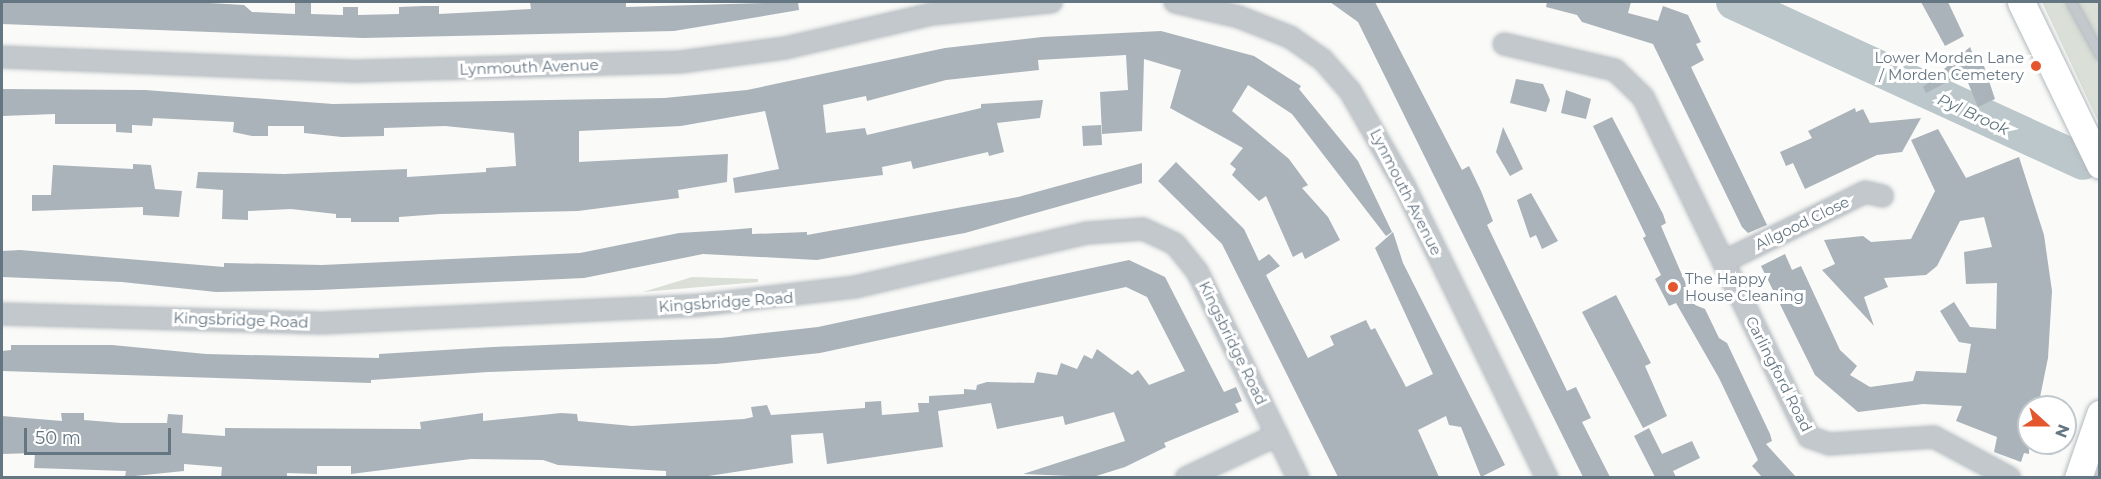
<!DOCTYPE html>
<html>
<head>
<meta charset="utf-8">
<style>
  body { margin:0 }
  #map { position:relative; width:2101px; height:479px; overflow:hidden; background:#fafaf8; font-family:Montserrat,sans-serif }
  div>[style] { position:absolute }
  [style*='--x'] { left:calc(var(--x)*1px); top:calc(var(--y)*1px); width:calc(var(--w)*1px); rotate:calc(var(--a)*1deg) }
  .green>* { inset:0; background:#dadfd7 }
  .river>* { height:36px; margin:-18px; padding:0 18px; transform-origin:18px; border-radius:18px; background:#bbc7cb }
  .building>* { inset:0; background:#aab3b9; transform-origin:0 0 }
  .roads { filter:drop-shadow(0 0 2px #b3babf) drop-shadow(0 0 2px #b3babf) }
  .lane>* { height:9px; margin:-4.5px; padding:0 4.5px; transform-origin:4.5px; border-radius:4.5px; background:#c3c8cc }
  .street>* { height:20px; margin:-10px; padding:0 10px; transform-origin:10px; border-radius:10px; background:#c3c8cc }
  .secondary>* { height:27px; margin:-13.5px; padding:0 13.5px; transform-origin:13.5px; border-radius:13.5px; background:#fff }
  .dots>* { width:16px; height:16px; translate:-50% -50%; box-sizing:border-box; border:3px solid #fff; border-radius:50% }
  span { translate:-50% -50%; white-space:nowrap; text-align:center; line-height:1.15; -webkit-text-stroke:6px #fff; paint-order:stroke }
  .poi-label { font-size:15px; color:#657683 }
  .right { translate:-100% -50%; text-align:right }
  .left { translate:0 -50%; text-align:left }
  .street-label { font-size:15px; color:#657683 }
  .water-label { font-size:16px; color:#60757c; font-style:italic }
  .frame { position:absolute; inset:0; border:3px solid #657683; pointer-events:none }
  .north { position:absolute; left:2017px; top:395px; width:60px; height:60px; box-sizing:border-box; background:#fff; border:2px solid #c1c8cd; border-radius:50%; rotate:111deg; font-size:16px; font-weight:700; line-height:24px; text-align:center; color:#657683 }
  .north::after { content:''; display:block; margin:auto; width:21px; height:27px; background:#e4572e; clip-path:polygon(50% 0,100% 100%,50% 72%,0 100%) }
  .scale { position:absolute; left:24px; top:428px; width:147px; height:27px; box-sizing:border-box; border:3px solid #657683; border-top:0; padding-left:8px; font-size:18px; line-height:21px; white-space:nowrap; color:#657683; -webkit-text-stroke:4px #fff; paint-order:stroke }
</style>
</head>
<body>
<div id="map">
  <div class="green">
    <i style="clip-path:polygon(2042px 2px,2099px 2px,2099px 123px)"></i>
    <i style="clip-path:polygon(692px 277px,758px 279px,758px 282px,643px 292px)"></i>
  </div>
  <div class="river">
    <i style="--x:1734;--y:2;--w:384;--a:24.6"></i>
  </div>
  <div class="building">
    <i style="clip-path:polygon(2px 2px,192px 2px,244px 5px,252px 12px,295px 14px,295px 2px,311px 3px,311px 14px,343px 15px,343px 7px,358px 7px,358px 15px,399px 14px,399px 7px,424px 6px,439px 6px,439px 14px,531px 9px,530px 2px,626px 2px,626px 7px,798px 2px,799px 10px,674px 31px,363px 38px,2px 24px)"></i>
    <i style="clip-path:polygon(1330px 2px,1375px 2px,1462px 170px,1469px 166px,1481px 191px,1493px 221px,1487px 225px,1567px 391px,1576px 387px,1591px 418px,1582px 422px,1610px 477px,1583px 477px,1358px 22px)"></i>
    <i style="clip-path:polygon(1547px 2px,1631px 2px,1628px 13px,1658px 21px,1663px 6px,1688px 15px,1701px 42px,1696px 44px,1704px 60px,1691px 67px,1767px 225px,1748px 233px,1742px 227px,1653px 44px,1582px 22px,1577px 15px,1546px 7px)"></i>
    <i style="clip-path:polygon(1921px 2px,1948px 2px,1964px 36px,1945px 46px)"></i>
    <i style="clip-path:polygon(1161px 31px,1254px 56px,1301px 86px,1299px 89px,1358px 161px,1392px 232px,1386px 236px,1292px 114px,1248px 85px,1232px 111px,1289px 159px,1308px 185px,1302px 188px,1328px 217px,1340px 240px,1305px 259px,1302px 252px,1293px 257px,1266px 196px,1259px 201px,1232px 175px,1236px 169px,1230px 164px,1243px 148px,1170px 108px,1181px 70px,1144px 59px,1142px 131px,1102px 134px,1100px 92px,1128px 90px,1126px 55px,1038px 60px,1039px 70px,946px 80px,867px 101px,866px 96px,823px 105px,826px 133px,865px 128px,867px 135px,981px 108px,981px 104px,1043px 100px,1040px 118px,997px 123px,1004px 152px,989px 156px,988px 152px,913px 169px,911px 161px,882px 167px,883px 175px,735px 193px,733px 178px,779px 169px,765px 111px,681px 126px,579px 131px,579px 162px,728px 154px,727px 182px,678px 190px,679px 198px,578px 211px,440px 214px,399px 217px,399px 222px,351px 222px,351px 218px,336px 218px,336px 214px,291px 209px,248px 211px,248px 220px,222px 219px,223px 190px,196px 188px,198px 172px,284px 174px,407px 169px,407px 177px,486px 172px,486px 168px,516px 166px,514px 133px,445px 126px,384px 128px,384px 136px,342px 137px,304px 133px,304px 126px,268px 126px,268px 136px,252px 136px,233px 132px,234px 122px,153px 118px,152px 126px,132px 125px,132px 133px,116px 132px,116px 124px,55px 124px,55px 114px,2px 116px,2px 89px,145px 90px,333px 104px,664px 98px,747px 90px,945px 48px,1042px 37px)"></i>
    <i style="clip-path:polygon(1970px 47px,1977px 64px,1984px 66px,1995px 99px,1978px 107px,1964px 73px,1926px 93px,1923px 87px)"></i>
    <i style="clip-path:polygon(1516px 79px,1543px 84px,1550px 100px,1546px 112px,1510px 103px)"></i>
    <i style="clip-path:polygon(1566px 90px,1591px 99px,1586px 119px,1561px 113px)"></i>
    <i style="clip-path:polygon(1855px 108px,1856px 112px,1863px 109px,1870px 123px,1921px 118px,1902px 152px,1877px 155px,1805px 189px,1793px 163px,1786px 166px,1780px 152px,1812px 138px,1808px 131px)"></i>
    <i style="clip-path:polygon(1612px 117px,1663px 214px,1666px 223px,1661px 226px,1695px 305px,1705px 309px,1719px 338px,1727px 343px,1770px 434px,1772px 441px,1766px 444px,1796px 477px,1762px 477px,1752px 466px,1758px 460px,1719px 378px,1676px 303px,1669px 306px,1655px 279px,1661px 275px,1643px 238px,1646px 236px,1593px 126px)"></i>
    <i style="left:1101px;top:125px;width:20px;height:19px;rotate:87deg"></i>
    <i style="clip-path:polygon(1503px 127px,1523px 169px,1510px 176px,1496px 152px)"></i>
    <i style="clip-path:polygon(1938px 129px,1966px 178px,2019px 157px,2044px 235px,2052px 291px,2048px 358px,2038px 407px,2029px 407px,2029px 454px,2024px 453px,2021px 462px,1994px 452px,1997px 437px,1956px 421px,1962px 406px,1923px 404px,1858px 412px,1815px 375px,1761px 266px,1785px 254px,1792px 270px,1801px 266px,1840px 350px,1857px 366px,1850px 375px,1870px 387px,1913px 381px,1916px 371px,1966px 373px,1971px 344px,1959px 342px,1940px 311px,1954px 302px,1970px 327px,1996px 329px,1997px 283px,1966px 284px,1964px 252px,1992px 247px,1984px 217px,1960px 221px,1937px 266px,1926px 275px,1884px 278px,1888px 287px,1864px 297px,1874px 326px,1822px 270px,1835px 264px,1824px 240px,1863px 236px,1871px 242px,1911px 239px,1935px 191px,1911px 140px)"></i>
    <i style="clip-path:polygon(1176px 162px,1244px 229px,1259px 261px,1269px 254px,1280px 266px,1266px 275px,1308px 358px,1334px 345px,1330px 336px,1366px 320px,1371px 330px,1375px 328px,1406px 387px,1433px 374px,1375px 248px,1393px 232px,1403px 263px,1505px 465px,1481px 477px,1461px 427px,1449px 425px,1446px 416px,1418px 430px,1439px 477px,1338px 477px,1222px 244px,1158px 181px)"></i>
    <i style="clip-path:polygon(1142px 163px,1142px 183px,965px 233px,817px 260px,703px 254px,584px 278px,318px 290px,216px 292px,122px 282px,2px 277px,2px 251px,20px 250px,224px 267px,224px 263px,322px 265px,580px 253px,679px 233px,728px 230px,752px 228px,752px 234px,807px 232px,807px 235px,1018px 197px)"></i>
    <i style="clip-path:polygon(133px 164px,151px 165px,155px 189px,182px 191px,179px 217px,143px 215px,143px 207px,32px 211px,32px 195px,51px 195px,53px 165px,133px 169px)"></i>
    <i style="clip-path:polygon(1531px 193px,1558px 241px,1542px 249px,1536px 235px,1530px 238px,1517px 200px)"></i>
    <i style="clip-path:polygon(1129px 260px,1165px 277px,1224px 392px,1236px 387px,1242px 401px,1235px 404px,1239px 412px,1164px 443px,1166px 447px,1125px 467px,1093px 477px,1023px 474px,1125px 441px,1114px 412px,1065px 425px,1063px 416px,997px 429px,991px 403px,938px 411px,943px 447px,827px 464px,823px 433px,791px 435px,793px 463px,702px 477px,666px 477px,666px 471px,558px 465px,543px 460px,471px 459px,351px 474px,351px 466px,317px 466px,317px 474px,287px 473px,287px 477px,221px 477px,222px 467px,184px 464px,184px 471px,125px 477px,126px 471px,34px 468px,35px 453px,2px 454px,2px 416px,62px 421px,61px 413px,84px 413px,84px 420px,121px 423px,167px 423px,168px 414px,183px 415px,182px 433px,225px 436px,225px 428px,421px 429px,420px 422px,483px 413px,483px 421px,561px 413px,577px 414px,578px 421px,632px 426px,744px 419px,753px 417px,751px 407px,767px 405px,771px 415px,865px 408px,865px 402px,881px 401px,882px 415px,919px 412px,918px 403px,929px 403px,929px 396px,964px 394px,964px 389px,976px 390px,977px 385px,987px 382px,1034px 383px,1037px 372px,1057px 375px,1061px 363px,1077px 369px,1084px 355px,1092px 359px,1097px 349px,1132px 375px,1138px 370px,1149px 385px,1185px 371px,1147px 297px,1126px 287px,820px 353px,716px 364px,488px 372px,371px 380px,371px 383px,2px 371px,2px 351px,11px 350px,11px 345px,112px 345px,206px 354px,379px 358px,379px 354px,493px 347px,721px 338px,818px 327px)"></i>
    <i style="clip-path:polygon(1616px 295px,1651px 363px,1645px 366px,1667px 416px,1643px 428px,1582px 312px)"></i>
    <i style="clip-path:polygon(1649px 428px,1662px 454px,1692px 441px,1700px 458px,1673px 471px,1676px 477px,1655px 477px,1634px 436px)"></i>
  </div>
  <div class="roads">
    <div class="lane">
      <i style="--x:2071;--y:2;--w:60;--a:61.3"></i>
    </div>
    <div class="street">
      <i style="--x:1175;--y:2;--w:66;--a:13.2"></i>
      <i style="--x:1239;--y:17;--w:55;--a:21.4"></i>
      <i style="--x:1290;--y:37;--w:39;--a:35"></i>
      <i style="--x:1322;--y:59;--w:43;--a:48.8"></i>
      <i style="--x:1350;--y:91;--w:111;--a:60.2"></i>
      <i style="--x:1405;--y:187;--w:324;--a:64"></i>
      <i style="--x:1504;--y:44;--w:114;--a:13.2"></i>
      <i style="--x:1615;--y:70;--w:39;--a:44"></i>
      <i style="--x:1643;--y:97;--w:378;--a:64"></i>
      <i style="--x:1809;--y:437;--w:21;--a:19"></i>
      <i style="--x:1829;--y:444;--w:105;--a:-3.8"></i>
      <i style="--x:1934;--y:437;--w:86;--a:28.3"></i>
      <i style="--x:2;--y:57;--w:356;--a:2.3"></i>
      <i style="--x:358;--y:71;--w:322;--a:-1.6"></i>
      <i style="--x:680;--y:62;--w:106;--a:-7.6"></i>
      <i style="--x:785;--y:48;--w:151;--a:-13"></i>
      <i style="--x:932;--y:14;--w:120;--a:-5.8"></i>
      <i style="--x:1723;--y:262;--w:158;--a:-26.2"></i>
      <i style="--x:1865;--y:192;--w:18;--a:13"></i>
      <i style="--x:2;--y:314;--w:320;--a:1.6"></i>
      <i style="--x:322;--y:323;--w:378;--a:-2.7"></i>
      <i style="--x:700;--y:305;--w:156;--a:-6.6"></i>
      <i style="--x:855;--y:287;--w:238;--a:-13.1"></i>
      <i style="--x:1087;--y:233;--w:56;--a:-4.1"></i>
      <i style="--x:1143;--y:229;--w:35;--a:25"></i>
      <i style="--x:1175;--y:244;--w:35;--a:51"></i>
      <i style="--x:1197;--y:271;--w:230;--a:64"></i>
      <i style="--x:2085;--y:463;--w:16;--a:22"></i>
      <i style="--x:1186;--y:478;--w:101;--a:-25.3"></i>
    </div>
    <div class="secondary">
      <i style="--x:2021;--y:2;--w:181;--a:64.1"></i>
      <i style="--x:2078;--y:478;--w:68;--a:-71"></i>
    </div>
  </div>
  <div class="dots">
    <i style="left:2036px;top:66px;background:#e4572e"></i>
    <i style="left:1673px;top:287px;background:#e4572e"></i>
  </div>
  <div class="poi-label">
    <span class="right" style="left:2024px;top:66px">Lower Morden Lane<br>/ Morden Cemetery</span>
    <span class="left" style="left:1685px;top:287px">The Happy<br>House Cleaning</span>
  </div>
  <div class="street-label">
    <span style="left:529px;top:67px;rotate:-2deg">Lynmouth Avenue</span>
    <span style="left:1406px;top:192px;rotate:63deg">Lynmouth Avenue</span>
    <span style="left:1802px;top:223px;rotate:-26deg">Allgood Close</span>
    <span style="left:726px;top:302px;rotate:-4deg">Kingsbridge Road</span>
    <span style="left:241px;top:320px;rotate:2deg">Kingsbridge Road</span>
    <span style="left:1233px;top:343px;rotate:64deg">Kingsbridge Road</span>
    <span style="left:1779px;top:374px;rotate:63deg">Carlingford Road</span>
  </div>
  <div class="water-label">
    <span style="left:1973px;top:115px;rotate:25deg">Pyl Brook</span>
  </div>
  <div class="frame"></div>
  <div class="north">N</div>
  <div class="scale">50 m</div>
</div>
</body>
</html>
